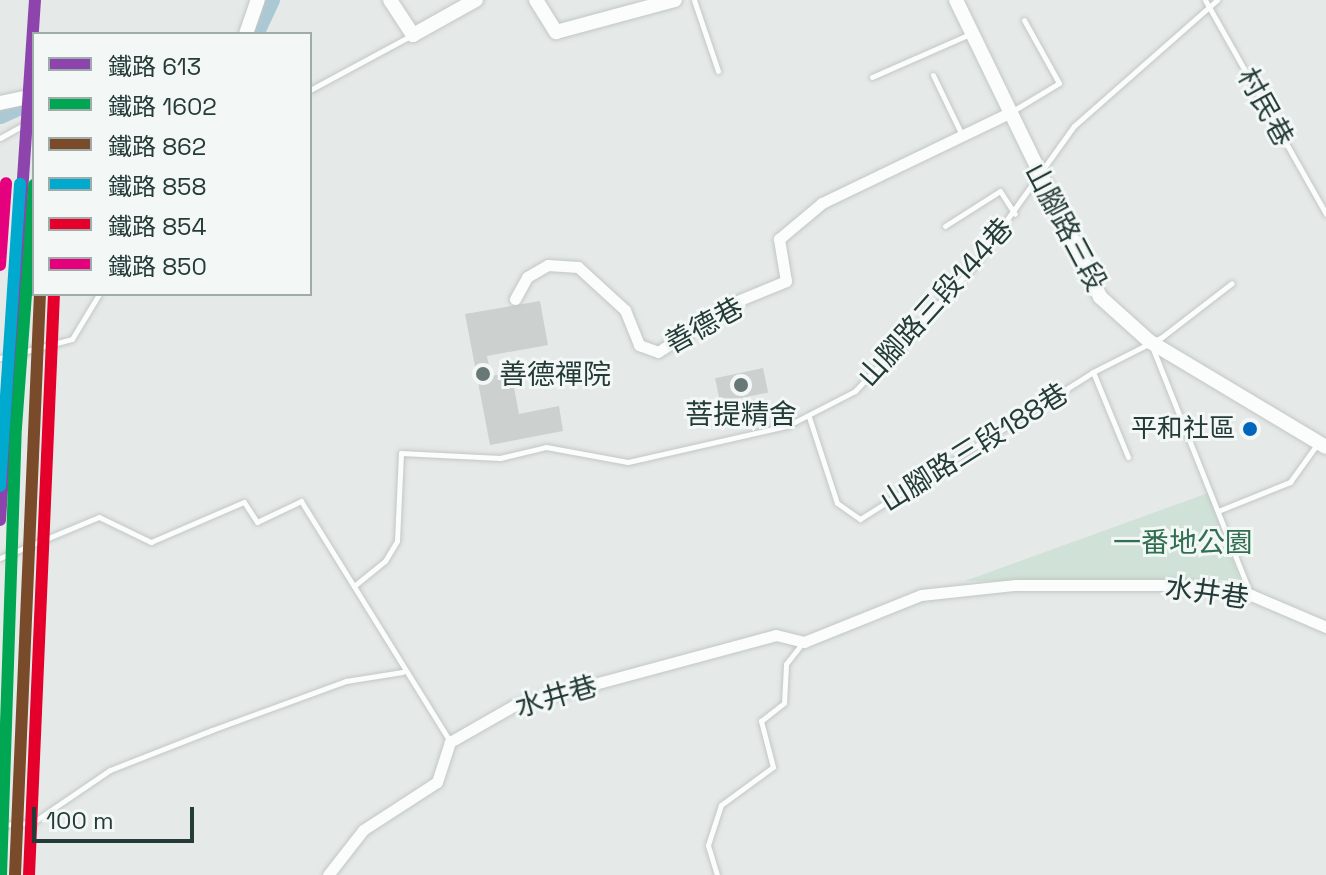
<!DOCTYPE html>
<html>
<head>
<meta charset="utf-8">
<style>
  body { margin:0 }
  #map { position:relative; width:1326px; height:875px; overflow:hidden; background:#e5eae8; font-family:"Space Grotesk","Noto Sans TC",sans-serif }
  div>[style] { position:absolute }
  [style*='--x'] { left:calc(var(--x)*1px); top:calc(var(--y)*1px); width:calc(var(--w)*1px); rotate:calc(var(--a)*1deg) }
  .green>* { inset:0; background:#d0e2d7 }
  .river>* { height:20px; margin:-10px; padding:0 10px; transform-origin:10px; border-radius:10px; background:#aac9d4 }
  .building>* { inset:0; background:#ccd1cf; transform-origin:0 0 }
  .roads { filter:drop-shadow(0 0 2px #c2c7c5) drop-shadow(0 0 2px #c2c7c5) }
  .lane>* { height:5px; margin:-2.5px; padding:0 2.5px; transform-origin:2.5px; border-radius:2.5px; background:#fbfcfc }
  .street>* { height:11px; margin:-5.5px; padding:0 5.5px; transform-origin:5.5px; border-radius:5.5px; background:#fbfcfc }
  .secondary>* { height:14px; margin:-7px; padding:0 7px; transform-origin:7px; border-radius:7px; background:#fbfcfc }
  .rail-1>* { height:12px; margin:-6px; padding:0 6px; transform-origin:6px; border-radius:6px; background:#8e44ad }
  .rail-2>* { height:12px; margin:-6px; padding:0 6px; transform-origin:6px; border-radius:6px; background:#00a651 }
  .rail-3>* { height:12px; margin:-6px; padding:0 6px; transform-origin:6px; border-radius:6px; background:#7a4b2a }
  .rail-4>* { height:12px; margin:-6px; padding:0 6px; transform-origin:6px; border-radius:6px; background:#00a9ce }
  .rail-5>* { height:12px; margin:-6px; padding:0 6px; transform-origin:6px; border-radius:6px; background:#e4002b }
  .rail-6>* { height:12px; margin:-6px; padding:0 6px; transform-origin:6px; border-radius:6px; background:#e5007d }
  .dots>* { width:22px; height:22px; translate:-50% -50%; box-sizing:border-box; border:4px solid #f3f8f6; border-radius:50% }
  span { translate:-50% -50%; white-space:nowrap; text-align:center; line-height:1.15; -webkit-text-stroke:6px #f3f8f6; paint-order:stroke }
  .bus-label { font-size:26px; color:#243b38 }
  .right { translate:-100% -50%; text-align:right }
  .street-label { font-size:28px; color:#243b38 }
  .poi-label { font-size:28px; color:#243b38 }
  .left { translate:0 -50%; text-align:left }
  .park-label { font-size:28px; color:#326f51 }
  .legend { position:absolute; left:32px; top:32px; width:280px; height:264px; box-sizing:border-box; background:#f3f8f6; border:2px solid #a0acaa; margin:0; padding:10px 14px; list-style:none; font-size:24px; color:#243b38 }
  .legend li { display:flex; align-items:center; gap:16px; height:40px }
  .legend b { width:40px; border:2px solid #a0acaa }
  .scale { position:absolute; left:32px; top:807px; width:162px; height:36px; box-sizing:border-box; border:4px solid #243b38; border-top:0; padding-left:10px; font-size:24px; line-height:28px; white-space:nowrap; color:#243b38; -webkit-text-stroke:6px #f3f8f6; paint-order:stroke }
</style>
</head>
<body>
<div id="map">
  <div class="green">
    <i style="clip-path:polygon(1208px 493px,1240px 580px,965px 581px)"></i>
  </div>
  <div class="river">
    <i style="--x:254;--y:34;--w:38;--a:-65"></i>
    <i style="--x:0;--y:114;--w:37;--a:-24"></i>
  </div>
  <div class="building">
    <i style="clip-path:polygon(540px 301px,548px 345px,487px 356px,491px 376px,511px 372px,519px 414px,559px 406px,563px 431px,490px 445px,465px 314px)"></i>
    <i style="left:763px;top:368px;width:25px;height:49px;rotate:78deg"></i>
  </div>
  <div class="roads">
    <div class="lane">
      <i style="--x:694;--y:0;--w:75;--a:71.3"></i>
      <i style="--x:1205;--y:0;--w:246;--a:60.5"></i>
      <i style="--x:933;--y:75;--w:67;--a:64.2"></i>
      <i style="--x:872;--y:77;--w:107;--a:-23.7"></i>
      <i style="--x:310;--y:90;--w:116;--a:-28.3"></i>
      <i style="--x:1011;--y:112;--w:56;--a:-31.1"></i>
      <i style="--x:1059;--y:83;--w:72;--a:-119.1"></i>
      <i style="--x:0;--y:138;--w:39;--a:-29"></i>
      <i style="--x:945;--y:226;--w:65;--a:-32.5"></i>
      <i style="--x:1000;--y:191;--w:27;--a:57"></i>
      <i style="--x:1153;--y:349;--w:263;--a:68.3"></i>
      <i style="--x:0;--y:358;--w:74;--a:-14.8"></i>
      <i style="--x:72;--y:339;--w:52;--a:-59"></i>
      <i style="--x:1093;--y:372;--w:92;--a:67.6"></i>
      <i style="--x:809;--y:417;--w:90;--a:72"></i>
      <i style="--x:837;--y:503;--w:28;--a:35"></i>
      <i style="--x:860;--y:519;--w:275;--a:-32.2"></i>
      <i style="--x:1093;--y:372;--w:77;--a:-26.9"></i>
      <i style="--x:1162;--y:337;--w:88;--a:-37.6"></i>
      <i style="--x:1218;--y:511;--w:78;--a:-21.9"></i>
      <i style="--x:1290;--y:482;--w:48;--a:-54.3"></i>
      <i style="--x:0;--y:558;--w:107;--a:-22.5"></i>
      <i style="--x:99;--y:517;--w:58;--a:25.7"></i>
      <i style="--x:151;--y:542;--w:101;--a:-23.3"></i>
      <i style="--x:244;--y:502;--w:24;--a:57"></i>
      <i style="--x:257;--y:522;--w:49;--a:-25.5"></i>
      <i style="--x:301;--y:501;--w:282;--a:58.2"></i>
      <i style="--x:354;--y:586;--w:40;--a:-39"></i>
      <i style="--x:385;--y:561;--w:23;--a:-59"></i>
      <i style="--x:397;--y:541;--w:88;--a:-87.4"></i>
      <i style="--x:401;--y:453;--w:99;--a:2.9"></i>
      <i style="--x:500;--y:458;--w:47;--a:-13.4"></i>
      <i style="--x:546;--y:447;--w:83;--a:10.4"></i>
      <i style="--x:628;--y:462;--w:163;--a:-12.8"></i>
      <i style="--x:787;--y:426;--w:76;--a:-27.2"></i>
      <i style="--x:855;--y:391;--w:171;--a:-46.4"></i>
      <i style="--x:973;--y:267;--w:173;--a:-54.4"></i>
      <i style="--x:1074;--y:126;--w:191;--a:-41.4"></i>
      <i style="--x:0;--y:825;--w:32;--a:-4"></i>
      <i style="--x:32;--y:823;--w:94;--a:-34.2"></i>
      <i style="--x:110;--y:770;--w:110;--a:-21.4"></i>
      <i style="--x:212;--y:730;--w:143;--a:-20.1"></i>
      <i style="--x:346;--y:681;--w:57;--a:-9.1"></i>
      <i style="--x:717;--y:875;--w:31;--a:-107"></i>
      <i style="--x:708;--y:845;--w:42;--a:-72"></i>
      <i style="--x:721;--y:805;--w:64;--a:-36.2"></i>
      <i style="--x:773;--y:767;--w:48;--a:-104.6"></i>
      <i style="--x:761;--y:721;--w:29;--a:-38"></i>
      <i style="--x:784;--y:703;--w:39;--a:-87"></i>
      <i style="--x:786;--y:664;--w:28;--a:-52"></i>
    </div>
    <div class="street">
      <i style="--x:515;--y:299;--w:25;--a:-61"></i>
      <i style="--x:527;--y:277;--w:24;--a:-30"></i>
      <i style="--x:548;--y:265;--w:30;--a:4"></i>
      <i style="--x:578;--y:267;--w:64;--a:42.5"></i>
      <i style="--x:625;--y:310;--w:38;--a:68"></i>
      <i style="--x:639;--y:345;--w:20;--a:20"></i>
      <i style="--x:658;--y:352;--w:92;--a:-33"></i>
      <i style="--x:735;--y:302;--w:55;--a:-22.4"></i>
      <i style="--x:786;--y:281;--w:43;--a:-99.5"></i>
      <i style="--x:779;--y:239;--w:56;--a:-39.9"></i>
      <i style="--x:822;--y:203;--w:205;--a:-25.7"></i>
      <i style="--x:328;--y:875;--w:57;--a:-52.1"></i>
      <i style="--x:363;--y:830;--w:88;--a:-33"></i>
      <i style="--x:437;--y:782;--w:42;--a:-72"></i>
      <i style="--x:450;--y:742;--w:73;--a:-29.7"></i>
      <i style="--x:513;--y:706;--w:272;--a:-15.1"></i>
      <i style="--x:776;--y:635;--w:29;--a:14"></i>
      <i style="--x:804;--y:642;--w:126;--a:-21.9"></i>
      <i style="--x:921;--y:595;--w:95;--a:-6.1"></i>
      <i style="--x:1015;--y:585;--w:166;--a:0"></i>
      <i style="--x:1181;--y:585;--w:71;--a:8.1"></i>
      <i style="--x:1251;--y:595;--w:82;--a:23.1"></i>
    </div>
    <div class="secondary">
      <i style="--x:390;--y:0;--w:42;--a:56.7"></i>
      <i style="--x:413;--y:35;--w:72;--a:-29.1"></i>
      <i style="--x:536;--y:0;--w:38;--a:58"></i>
      <i style="--x:556;--y:32;--w:123;--a:-15.1"></i>
      <i style="--x:956;--y:0;--w:330;--a:64.1"></i>
      <i style="--x:1100;--y:297;--w:66;--a:41.9"></i>
      <i style="--x:1149;--y:341;--w:206;--a:30.9"></i>
      <i style="--x:246;--y:34;--w:36;--a:-71"></i>
      <i style="--x:0;--y:103;--w:35;--a:-12"></i>
    </div>
  </div>
  <div class="rail-1">
    <i style="--x:0;--y:520;--w:521;--a:-86.15"></i>
  </div>
  <div class="rail-2">
    <i style="--x:1;--y:875;--w:448;--a:-88.1"></i>
    <i style="--x:16;--y:427;--w:243;--a:-85.7"></i>
  </div>
  <div class="rail-3">
    <i style="--x:15;--y:875;--w:582;--a:-87.54"></i>
  </div>
  <div class="rail-4">
    <i style="--x:0;--y:486;--w:303;--a:-86.2"></i>
  </div>
  <div class="rail-5">
    <i style="--x:29;--y:875;--w:582;--a:-87.54"></i>
  </div>
  <div class="rail-6">
    <i style="--x:0;--y:265;--w:82;--a:-85.8"></i>
  </div>
  <div class="dots">
    <i style="left:483px;top:374px;background:#687876"></i>
    <i style="left:741px;top:385px;background:#687876"></i>
    <i style="left:1250px;top:429px;background:#0065bd"></i>
  </div>
  <div class="bus-label">
    <span class="right" style="left:1235px;top:429px">平和社區</span>
  </div>
  <div class="street-label">
    <span style="left:1266px;top:107px;rotate:61deg">村民巷</span>
    <span style="left:1066px;top:227px;rotate:62deg">山腳路三段</span>
    <span style="left:935px;top:302px;rotate:-48deg">山腳路三段144巷</span>
    <span style="left:704px;top:325px;rotate:-29deg">善德巷</span>
    <span style="left:974px;top:447px;rotate:-32deg">山腳路三段188巷</span>
    <span style="left:1207px;top:592px;rotate:8deg">水井巷</span>
    <span style="left:556px;top:696px;rotate:-16deg">水井巷</span>
  </div>
  <div class="poi-label">
    <span class="left" style="left:499px;top:374px">善德禪院</span>
    <span style="left:741px;top:414px">菩提精舍</span>
  </div>
  <div class="park-label">
    <span style="left:1183px;top:542px">一番地公園</span>
  </div>
  <ul class="legend">
  <li><b style="height:10px;background:#8e44ad"></b>鐵路 613</li>
  <li><b style="height:10px;background:#00a651"></b>鐵路 1602</li>
  <li><b style="height:10px;background:#7a4b2a"></b>鐵路 862</li>
  <li><b style="height:10px;background:#00a9ce"></b>鐵路 858</li>
  <li><b style="height:10px;background:#e4002b"></b>鐵路 854</li>
  <li><b style="height:10px;background:#e5007d"></b>鐵路 850</li>
  </ul>
  <div class="scale">100 m</div>
</div>
</body>
</html>
